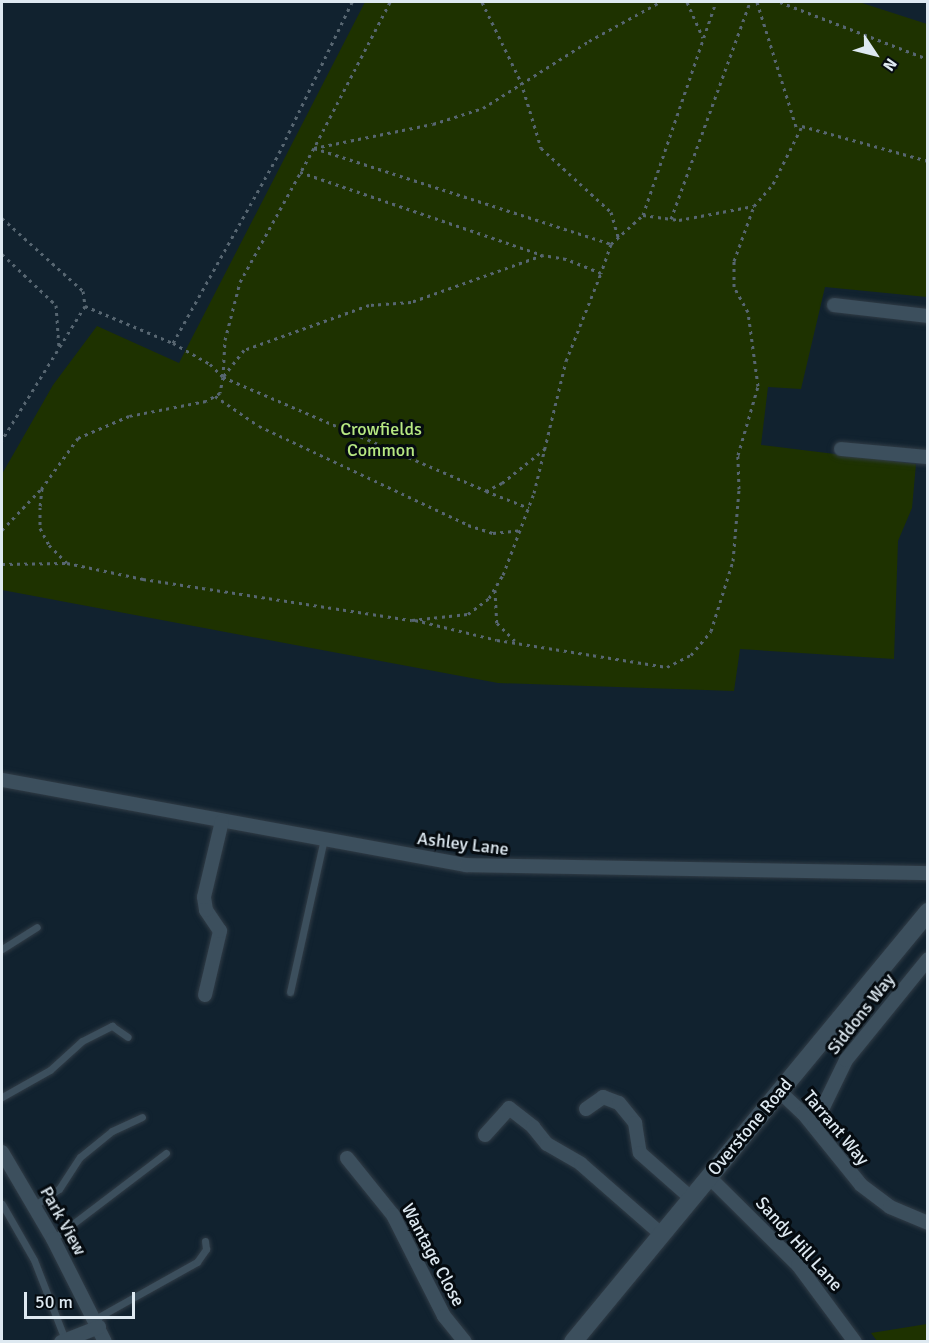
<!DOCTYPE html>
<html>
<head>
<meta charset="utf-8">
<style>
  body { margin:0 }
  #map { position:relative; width:929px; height:1343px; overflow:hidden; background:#11222f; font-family:Signika,sans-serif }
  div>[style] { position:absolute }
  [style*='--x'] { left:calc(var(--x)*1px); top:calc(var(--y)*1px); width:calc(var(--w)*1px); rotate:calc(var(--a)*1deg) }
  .green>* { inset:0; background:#1e3200 }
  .path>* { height:3px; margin-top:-1.5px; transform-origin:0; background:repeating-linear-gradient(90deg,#576671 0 3px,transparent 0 7.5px) }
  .roads { filter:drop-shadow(0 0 2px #313c46) drop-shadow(0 0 2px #313c46) }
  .service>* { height:7px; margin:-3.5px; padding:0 3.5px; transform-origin:3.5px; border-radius:3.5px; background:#3c4f5d }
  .minor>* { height:14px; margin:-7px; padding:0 7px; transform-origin:7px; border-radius:7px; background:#3c4f5d }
  .tertiary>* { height:18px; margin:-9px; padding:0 9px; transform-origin:9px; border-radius:9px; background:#3c4f5d }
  span { translate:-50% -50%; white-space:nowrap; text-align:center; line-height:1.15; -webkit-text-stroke:6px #050b10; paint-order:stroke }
  .park-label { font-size:18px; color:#b7e882 }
  .street-label { font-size:18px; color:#dee9f1 }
  .frame { position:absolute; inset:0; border:3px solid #dee9f1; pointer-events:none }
  .north { position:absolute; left:845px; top:24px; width:60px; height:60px; -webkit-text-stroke:4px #050b10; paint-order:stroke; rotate:125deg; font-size:16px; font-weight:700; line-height:24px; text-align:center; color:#dee9f1 }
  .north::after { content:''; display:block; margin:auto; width:21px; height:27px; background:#dee9f1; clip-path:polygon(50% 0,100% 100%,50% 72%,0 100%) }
  .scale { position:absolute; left:24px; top:1292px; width:111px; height:27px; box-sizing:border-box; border:3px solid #dee9f1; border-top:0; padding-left:8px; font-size:18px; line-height:21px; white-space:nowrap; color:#dee9f1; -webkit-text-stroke:4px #050b10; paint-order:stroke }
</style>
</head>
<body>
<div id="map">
  <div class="green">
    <i style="clip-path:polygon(365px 2px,859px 2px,927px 24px,927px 297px,825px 287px,801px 389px,768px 387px,761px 445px,916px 464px,912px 508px,898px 541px,894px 659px,740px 649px,734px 691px,498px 683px,2px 590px,2px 474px,53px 385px,97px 326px,179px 363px)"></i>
    <i style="clip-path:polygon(927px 1324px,927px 1341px,877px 1341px,871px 1333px)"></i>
  </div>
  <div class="path">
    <i style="--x:390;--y:2;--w:165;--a:117.5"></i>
    <i style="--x:314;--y:148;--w:312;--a:17.9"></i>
    <i style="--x:611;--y:244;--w:31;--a:109"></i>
    <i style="--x:482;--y:2;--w:89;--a:64"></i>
    <i style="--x:521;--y:82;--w:69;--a:73.1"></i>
    <i style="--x:541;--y:148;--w:95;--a:42.4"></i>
    <i style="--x:611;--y:212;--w:26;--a:74"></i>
    <i style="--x:687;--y:2;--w:39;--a:66"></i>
    <i style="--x:757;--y:2;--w:134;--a:72.6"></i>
    <i style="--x:780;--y:2;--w:159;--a:21.1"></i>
    <i style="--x:300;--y:172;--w:256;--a:18.9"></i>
    <i style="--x:643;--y:215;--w:225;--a:-71.1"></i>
    <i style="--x:2;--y:218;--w:109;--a:42"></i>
    <i style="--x:83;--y:291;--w:15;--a:82"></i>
    <i style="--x:85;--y:306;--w:158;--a:121.8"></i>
    <i style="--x:671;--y:219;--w:231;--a:-70"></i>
    <i style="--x:611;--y:244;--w:43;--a:-42.2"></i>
    <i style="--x:643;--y:215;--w:36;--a:8"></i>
    <i style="--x:679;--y:220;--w:76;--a:-10.6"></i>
    <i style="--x:754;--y:206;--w:29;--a:-49"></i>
    <i style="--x:773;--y:184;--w:65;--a:-63.4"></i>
    <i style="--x:802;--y:126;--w:131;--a:15.5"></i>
    <i style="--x:2;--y:254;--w:74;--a:43.4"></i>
    <i style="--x:56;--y:305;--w:43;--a:86"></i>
    <i style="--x:85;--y:306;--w:95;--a:22.8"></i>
    <i style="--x:173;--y:343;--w:218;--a:-60.8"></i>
    <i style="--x:279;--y:153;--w:168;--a:-64.2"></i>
    <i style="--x:173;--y:343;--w:43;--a:29.6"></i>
    <i style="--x:210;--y:364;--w:18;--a:45"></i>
    <i style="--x:223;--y:377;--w:16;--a:101"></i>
    <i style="--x:220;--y:393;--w:16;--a:150"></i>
    <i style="--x:206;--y:401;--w:78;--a:169"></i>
    <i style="--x:129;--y:416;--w:56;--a:156.7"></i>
    <i style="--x:78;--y:438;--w:62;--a:125.8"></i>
    <i style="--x:42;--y:488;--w:19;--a:96"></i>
    <i style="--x:40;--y:507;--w:21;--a:90"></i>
    <i style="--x:40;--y:528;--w:19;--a:62"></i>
    <i style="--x:49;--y:545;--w:25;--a:45"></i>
    <i style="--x:67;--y:563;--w:78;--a:11.9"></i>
    <i style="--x:143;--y:579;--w:272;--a:8.7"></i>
    <i style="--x:412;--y:620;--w:56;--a:-6.1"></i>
    <i style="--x:468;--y:614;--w:26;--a:-37"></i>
    <i style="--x:489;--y:598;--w:27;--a:-59"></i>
    <i style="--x:503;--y:575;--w:88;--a:-69.3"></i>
    <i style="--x:534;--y:493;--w:136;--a:-76.4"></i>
    <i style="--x:566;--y:361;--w:95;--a:-68.3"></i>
    <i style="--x:601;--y:273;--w:38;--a:-158"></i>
    <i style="--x:566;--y:259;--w:23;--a:-170"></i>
    <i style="--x:543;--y:255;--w:140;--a:160.4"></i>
    <i style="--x:411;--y:302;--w:42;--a:175.9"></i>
    <i style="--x:369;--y:305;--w:133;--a:160.2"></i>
    <i style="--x:244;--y:350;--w:34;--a:128"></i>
    <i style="--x:223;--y:377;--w:37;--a:-87"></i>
    <i style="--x:225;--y:340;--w:60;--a:-75.5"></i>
    <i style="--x:240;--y:282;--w:153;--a:-61.1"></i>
    <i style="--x:314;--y:148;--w:121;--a:-11.4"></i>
    <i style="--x:433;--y:124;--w:52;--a:-17.7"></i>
    <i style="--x:483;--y:108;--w:125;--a:-32.3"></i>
    <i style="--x:589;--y:41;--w:81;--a:-28.8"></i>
    <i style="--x:223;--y:377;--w:287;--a:23.4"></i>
    <i style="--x:486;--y:491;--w:18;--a:-27"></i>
    <i style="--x:502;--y:483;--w:56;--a:-38.5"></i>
    <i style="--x:215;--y:396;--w:53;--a:34.3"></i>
    <i style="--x:259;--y:426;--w:231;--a:25.3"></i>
    <i style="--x:468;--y:525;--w:26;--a:18"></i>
    <i style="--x:493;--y:533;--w:27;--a:-6"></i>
    <i style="--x:486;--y:491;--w:46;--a:21.6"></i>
    <i style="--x:2;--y:530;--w:57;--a:-46.4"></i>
    <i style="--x:2;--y:564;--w:64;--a:-0.9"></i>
    <i style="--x:495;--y:590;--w:33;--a:87"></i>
    <i style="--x:497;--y:623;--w:25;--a:45"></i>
    <i style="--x:415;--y:620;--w:84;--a:13.7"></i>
    <i style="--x:497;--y:640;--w:172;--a:9"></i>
    <i style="--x:667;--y:667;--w:27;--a:-27"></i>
    <i style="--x:691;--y:655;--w:31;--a:-50"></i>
    <i style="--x:711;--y:631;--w:73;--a:-72.6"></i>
    <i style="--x:733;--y:561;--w:72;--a:-85.2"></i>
    <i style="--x:739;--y:489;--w:34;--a:-92"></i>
    <i style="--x:738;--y:455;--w:72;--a:-73.8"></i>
    <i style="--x:758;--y:386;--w:75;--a:-97.7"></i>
    <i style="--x:748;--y:312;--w:29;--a:-119"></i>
    <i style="--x:734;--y:287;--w:26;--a:-90"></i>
    <i style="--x:734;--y:261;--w:59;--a:-70"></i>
  </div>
  <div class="roads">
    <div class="service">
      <i style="--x:2;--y:949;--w:41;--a:-32.2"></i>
      <i style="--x:290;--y:992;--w:157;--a:-77.5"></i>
      <i style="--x:2;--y:1097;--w:55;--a:-29.4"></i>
      <i style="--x:50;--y:1070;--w:43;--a:-42.2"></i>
      <i style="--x:82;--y:1041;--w:34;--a:-27"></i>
      <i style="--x:112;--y:1026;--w:19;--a:35"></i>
      <i style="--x:2;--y:1204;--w:64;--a:60.3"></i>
      <i style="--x:34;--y:1260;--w:88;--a:68.7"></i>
      <i style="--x:35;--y:1205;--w:29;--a:-34"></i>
      <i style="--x:59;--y:1189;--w:38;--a:-57"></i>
      <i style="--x:80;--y:1157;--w:41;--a:-39.1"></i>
      <i style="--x:112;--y:1131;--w:33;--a:-25"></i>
      <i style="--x:53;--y:1239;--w:142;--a:-37.3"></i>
      <i style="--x:95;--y:1319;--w:117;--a:-29.2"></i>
      <i style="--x:197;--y:1262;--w:16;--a:-55"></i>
      <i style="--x:206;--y:1249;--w:8;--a:-97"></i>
    </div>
    <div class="minor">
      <i style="--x:834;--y:305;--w:95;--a:6.7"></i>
      <i style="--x:841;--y:449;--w:87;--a:5.3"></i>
      <i style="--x:2;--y:780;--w:472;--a:10.4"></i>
      <i style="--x:466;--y:865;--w:462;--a:1"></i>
      <i style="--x:205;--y:995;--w:66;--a:-76.8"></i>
      <i style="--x:220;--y:931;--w:25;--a:-124"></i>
      <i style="--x:206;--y:910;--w:13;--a:-99"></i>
      <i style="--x:204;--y:897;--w:78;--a:-76.7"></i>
      <i style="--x:779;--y:1091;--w:33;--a:43"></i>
      <i style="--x:803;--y:1113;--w:92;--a:51.1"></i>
      <i style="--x:861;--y:1185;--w:36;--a:37"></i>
      <i style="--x:890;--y:1207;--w:41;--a:22.8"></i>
      <i style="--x:586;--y:1109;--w:21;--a:-35"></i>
      <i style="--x:603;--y:1097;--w:17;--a:21"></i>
      <i style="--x:619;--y:1103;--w:26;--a:51"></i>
      <i style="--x:635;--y:1123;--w:30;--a:81"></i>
      <i style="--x:640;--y:1153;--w:68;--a:41.4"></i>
      <i style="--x:814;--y:1126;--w:73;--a:-64.1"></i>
      <i style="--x:846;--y:1060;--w:130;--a:-50.9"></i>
      <i style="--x:485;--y:1135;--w:36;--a:-48"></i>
      <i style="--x:509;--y:1108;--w:31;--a:38"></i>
      <i style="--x:533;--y:1127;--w:22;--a:51"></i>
      <i style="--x:547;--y:1144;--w:39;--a:30"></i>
      <i style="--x:581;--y:1164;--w:106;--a:41.2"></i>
      <i style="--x:2;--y:1152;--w:101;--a:59.6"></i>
      <i style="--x:53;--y:1239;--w:115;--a:63.2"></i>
      <i style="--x:347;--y:1158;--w:73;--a:51.1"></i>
      <i style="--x:393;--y:1215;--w:113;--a:63.2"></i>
      <i style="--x:444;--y:1316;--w:33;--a:51"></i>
      <i style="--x:709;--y:1177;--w:125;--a:44.7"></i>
      <i style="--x:798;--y:1265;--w:96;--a:53.5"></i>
      <i style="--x:61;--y:1342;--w:41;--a:-21.5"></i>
    </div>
    <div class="tertiary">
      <i style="--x:573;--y:1342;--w:558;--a:-50.46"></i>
    </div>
  </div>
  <div class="park-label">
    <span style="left:381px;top:440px">Crowfields<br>Common</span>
  </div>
  <div class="street-label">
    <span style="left:463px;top:844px;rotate:7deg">Ashley Lane</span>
    <span style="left:861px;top:1014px;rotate:-52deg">Siddons Way</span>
    <span style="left:750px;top:1127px;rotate:-50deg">Overstone Road</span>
    <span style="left:836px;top:1128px;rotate:50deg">Tarrant Way</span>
    <span style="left:63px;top:1221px;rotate:61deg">Park View</span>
    <span style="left:799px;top:1244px;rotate:48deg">Sandy Hill Lane</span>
    <span style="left:433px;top:1255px;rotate:62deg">Wantage Close</span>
  </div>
  <div class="frame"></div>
  <div class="north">N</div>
  <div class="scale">50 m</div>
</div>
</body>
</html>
